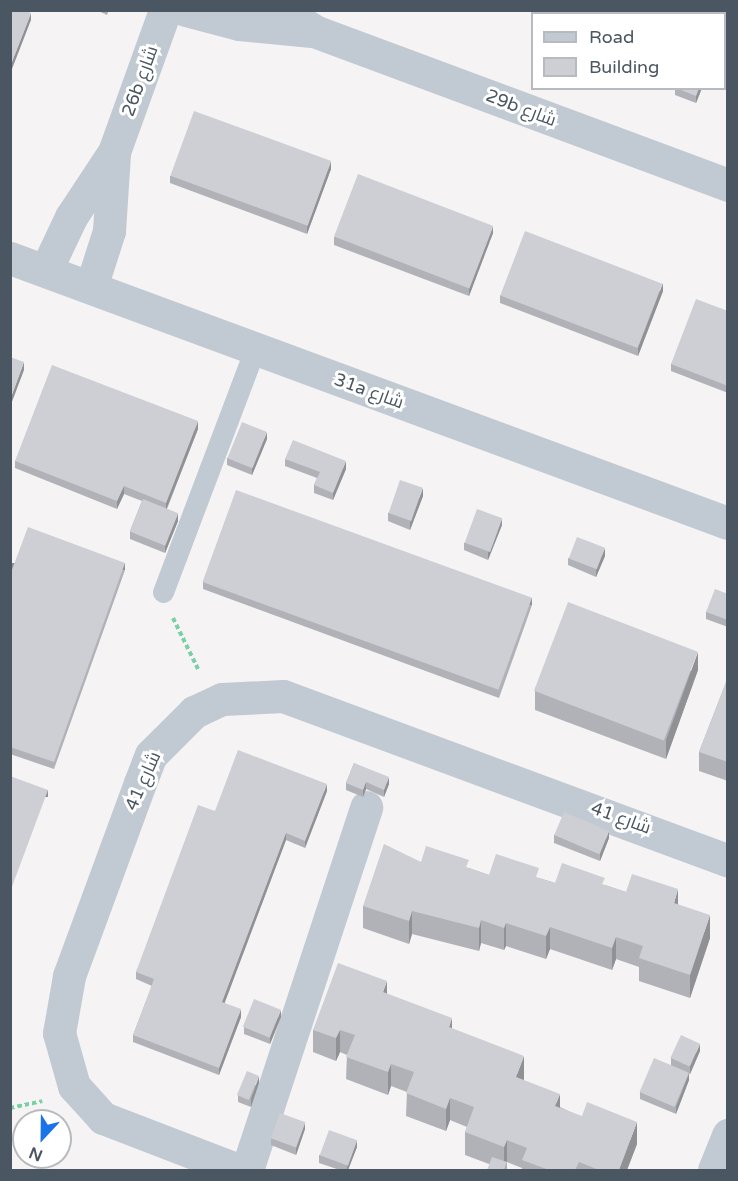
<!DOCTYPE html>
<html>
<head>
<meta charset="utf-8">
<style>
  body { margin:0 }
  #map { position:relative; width:738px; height:1181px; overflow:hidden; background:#f5f3f3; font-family:"Varela Round",Cairo,sans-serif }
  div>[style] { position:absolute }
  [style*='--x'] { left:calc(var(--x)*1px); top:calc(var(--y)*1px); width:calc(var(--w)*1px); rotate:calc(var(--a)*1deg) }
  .path>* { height:4px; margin-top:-2px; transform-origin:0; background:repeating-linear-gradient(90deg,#7ad0a6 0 4.5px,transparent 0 7.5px) }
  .service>* { height:21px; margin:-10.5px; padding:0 10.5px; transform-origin:10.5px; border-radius:10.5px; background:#c1cad2 }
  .minor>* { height:33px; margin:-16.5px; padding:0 16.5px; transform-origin:16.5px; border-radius:16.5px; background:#c1cad2 }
  .wall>* { inset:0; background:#b0b2b7; transform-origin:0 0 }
  .shaded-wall>* { inset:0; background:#909195; transform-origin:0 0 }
  .building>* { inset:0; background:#cdcfd5; transform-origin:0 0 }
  span { translate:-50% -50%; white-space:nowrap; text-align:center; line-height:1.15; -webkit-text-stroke:6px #fff; paint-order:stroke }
  .street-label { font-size:18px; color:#4a5661 }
  .frame { position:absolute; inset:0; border:12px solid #4a5661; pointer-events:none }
  .legend { position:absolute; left:531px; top:12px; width:195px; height:78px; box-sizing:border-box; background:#fff; border:2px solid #b7bbc0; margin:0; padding:8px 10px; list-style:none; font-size:18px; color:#4a5661 }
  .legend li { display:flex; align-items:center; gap:12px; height:30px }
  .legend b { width:30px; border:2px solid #b7bbc0 }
  .north { position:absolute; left:12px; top:1109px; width:60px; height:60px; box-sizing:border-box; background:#fff; border:2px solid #b7bbc0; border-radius:50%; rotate:202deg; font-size:16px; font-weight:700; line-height:24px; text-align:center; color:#4a5661 }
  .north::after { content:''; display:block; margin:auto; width:21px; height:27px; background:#1a73e8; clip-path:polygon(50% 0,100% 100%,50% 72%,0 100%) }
</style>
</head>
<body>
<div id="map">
  <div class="path">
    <i style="--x:173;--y:618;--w:59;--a:63.9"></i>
    <i style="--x:10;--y:1108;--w:33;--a:-12"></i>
  </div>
  <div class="service">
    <i style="--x:163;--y:592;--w:261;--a:-69.3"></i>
  </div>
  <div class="minor">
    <i style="--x:186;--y:10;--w:55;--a:14.8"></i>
    <i style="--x:239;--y:24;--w:73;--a:5.5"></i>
    <i style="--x:282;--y:10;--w:38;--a:33"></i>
    <i style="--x:314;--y:31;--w:442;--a:20.4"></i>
    <i style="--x:10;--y:258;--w:765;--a:20.26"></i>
    <i style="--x:46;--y:270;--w:59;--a:-64.7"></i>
    <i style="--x:71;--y:217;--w:78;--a:-56.5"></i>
    <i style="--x:114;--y:152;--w:151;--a:-70.2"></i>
    <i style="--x:91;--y:287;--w:59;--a:-72.2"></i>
    <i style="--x:109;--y:231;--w:78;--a:-86.3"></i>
    <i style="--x:238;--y:1170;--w:145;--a:-158.9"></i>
    <i style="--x:103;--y:1118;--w:43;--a:-132.2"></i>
    <i style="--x:74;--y:1086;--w:55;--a:-105.8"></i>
    <i style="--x:59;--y:1033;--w:58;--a:-80"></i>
    <i style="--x:69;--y:976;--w:206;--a:-69.8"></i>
    <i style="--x:140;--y:783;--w:30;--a:-69"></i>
    <i style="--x:151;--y:755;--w:61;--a:-45"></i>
    <i style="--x:194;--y:712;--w:31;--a:-25"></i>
    <i style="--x:222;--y:699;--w:61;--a:-2.8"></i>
    <i style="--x:283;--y:696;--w:475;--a:20.3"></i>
    <i style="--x:247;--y:1170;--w:382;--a:-71.8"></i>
    <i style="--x:714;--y:1170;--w:38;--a:-68"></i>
  </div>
  <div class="wall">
    <i style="clip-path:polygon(96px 10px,109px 10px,107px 15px)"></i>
    <i style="left:551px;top:10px;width:23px;height:4px"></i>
    <i style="left:728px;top:10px;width:60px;height:6px;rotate:90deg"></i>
    <i style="clip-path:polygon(675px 88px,702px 88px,696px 103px,675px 95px)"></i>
    <i style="clip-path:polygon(331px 169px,307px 234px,170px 183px,170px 176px)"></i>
    <i style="clip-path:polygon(493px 233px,469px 296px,334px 245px,334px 237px)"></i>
    <i style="clip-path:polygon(663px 291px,638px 356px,500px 303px,500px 295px)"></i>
    <i style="clip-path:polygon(728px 311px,728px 393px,671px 371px,671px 364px)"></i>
    <i style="clip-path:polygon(198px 429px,167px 509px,178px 521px,165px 553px,130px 539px,130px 531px,142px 501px,124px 494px,117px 509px,15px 468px,15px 461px)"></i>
    <i style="clip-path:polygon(267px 439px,252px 475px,227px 465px,227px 458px)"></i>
    <i style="clip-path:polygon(285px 459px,346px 469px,333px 500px,314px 493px,314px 485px,317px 478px,285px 466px)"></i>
    <i style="clip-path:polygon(423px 496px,410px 530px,388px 521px,388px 513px)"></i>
    <i style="clip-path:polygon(502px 525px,488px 560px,464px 550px,464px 543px)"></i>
    <i style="clip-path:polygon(605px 556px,596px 577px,568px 565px,568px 558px)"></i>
    <i style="clip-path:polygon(125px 570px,54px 769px,10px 754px,10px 575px)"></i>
    <i style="clip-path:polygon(203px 582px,532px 605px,499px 698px,203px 589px)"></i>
    <i style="clip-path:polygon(728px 594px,728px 627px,706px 619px,706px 612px)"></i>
    <i style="clip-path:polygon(698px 670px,666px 759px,535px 710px,535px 691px)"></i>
    <i style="clip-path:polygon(728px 677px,728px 781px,699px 771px,699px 752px)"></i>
    <i style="clip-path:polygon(354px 763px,389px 784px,384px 797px,366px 789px,363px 797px,346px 790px,346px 783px)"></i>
    <i style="clip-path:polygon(327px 791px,305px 848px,286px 840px,224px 1003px,241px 1017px,219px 1075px,133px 1042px,133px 1035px,152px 986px,136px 979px,136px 972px,215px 811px)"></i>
    <i style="clip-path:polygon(554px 835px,609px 838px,600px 861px,554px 843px)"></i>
    <i style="clip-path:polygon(421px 862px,469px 868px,489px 875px,539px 878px,555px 883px,605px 885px,626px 892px,678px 904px,710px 938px,690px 998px,639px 981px,639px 967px,616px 959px,612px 970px,550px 949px,546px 959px,506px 946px,504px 950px,481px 943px,479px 951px,412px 934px,409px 944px,363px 928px,363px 906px)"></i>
    <i style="clip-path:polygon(387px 994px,452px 1029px,524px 1079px,523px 1080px,560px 1107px,637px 1144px,627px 1170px,522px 1170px,522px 1168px,507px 1162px,507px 1170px,489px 1164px,465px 1155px,465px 1132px,467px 1127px,450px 1120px,446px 1131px,406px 1116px,407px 1092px,391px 1086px,388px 1095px,346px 1079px,347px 1055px,340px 1052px,336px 1061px,313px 1052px,313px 1030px)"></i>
    <i style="clip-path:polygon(281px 1017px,270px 1044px,244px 1034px,244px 1027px)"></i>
    <i style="clip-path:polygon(700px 1051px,690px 1074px,689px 1074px,689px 1080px,676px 1114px,640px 1099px,640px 1092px,671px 1065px,671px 1058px)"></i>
    <i style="clip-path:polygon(259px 1083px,251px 1107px,238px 1102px,238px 1095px)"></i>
    <i style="clip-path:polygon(305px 1129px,296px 1155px,271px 1145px,271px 1138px)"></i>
    <i style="clip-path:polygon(357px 1147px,348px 1170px,340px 1170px,319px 1163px,319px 1155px)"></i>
  </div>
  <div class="shaded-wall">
    <i style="clip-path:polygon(31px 13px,31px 20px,10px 74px,10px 67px)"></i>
    <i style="clip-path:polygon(699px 88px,702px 88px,696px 103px,696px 96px)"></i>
    <i style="clip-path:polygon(331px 161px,331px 169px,307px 234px,307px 227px)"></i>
    <i style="clip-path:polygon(493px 226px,493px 233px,469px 296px,469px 289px)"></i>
    <i style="clip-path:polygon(663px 283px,663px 291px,638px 356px,638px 348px)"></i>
    <i style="clip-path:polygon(24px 362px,24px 370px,10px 407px,10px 400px)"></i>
    <i style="clip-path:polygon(198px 421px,198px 429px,166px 510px,166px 503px)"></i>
    <i style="clip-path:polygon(267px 432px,267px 439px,252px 475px,252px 468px)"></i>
    <i style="clip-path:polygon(346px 461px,346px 469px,333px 500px,333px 493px)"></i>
    <i style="clip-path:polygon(124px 486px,124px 494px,117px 509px,117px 501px)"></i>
    <i style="clip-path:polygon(423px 488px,423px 496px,410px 530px,410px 523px)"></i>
    <i style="clip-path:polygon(178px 513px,178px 521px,165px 553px,165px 546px)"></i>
    <i style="clip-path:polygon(502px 518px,502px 525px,488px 560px,488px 553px)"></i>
    <i style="clip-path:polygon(605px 548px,605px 556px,596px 577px,596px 569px)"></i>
    <i style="left:125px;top:563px;width:7px;height:211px;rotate:90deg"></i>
    <i style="left:532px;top:598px;width:7px;height:99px;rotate:90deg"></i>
    <i style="clip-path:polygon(698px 652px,698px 670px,666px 759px,666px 740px)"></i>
    <i style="clip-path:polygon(389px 777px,389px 784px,384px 797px,384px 790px)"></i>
    <i style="clip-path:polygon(366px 782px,366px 789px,363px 797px,363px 790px)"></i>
    <i style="clip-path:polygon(327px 784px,327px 791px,305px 848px,305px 841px)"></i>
    <i style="left:48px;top:790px;width:7px;height:109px;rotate:90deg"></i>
    <i style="clip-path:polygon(609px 831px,609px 838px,600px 861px,600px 854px)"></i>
    <i style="clip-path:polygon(286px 833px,286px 840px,222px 1010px,222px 1002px)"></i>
    <i style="clip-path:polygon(678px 889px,678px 912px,674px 903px)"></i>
    <i style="clip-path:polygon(412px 911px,412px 934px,409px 944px,409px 921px)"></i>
    <i style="clip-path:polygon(710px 915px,710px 938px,690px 998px,690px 975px)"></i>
    <i style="clip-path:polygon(481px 920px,481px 943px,479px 951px,479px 928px)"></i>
    <i style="clip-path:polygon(506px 923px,506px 946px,504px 950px,504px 928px)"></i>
    <i style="clip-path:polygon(550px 927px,550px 949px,546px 959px,546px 936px)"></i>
    <i style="clip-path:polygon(616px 937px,616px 959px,612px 970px,612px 948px)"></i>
    <i style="clip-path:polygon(387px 981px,387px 1004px,383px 992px)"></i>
    <i style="clip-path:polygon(241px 1009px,241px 1017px,219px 1075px,219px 1068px)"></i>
    <i style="clip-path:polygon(281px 1010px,281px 1017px,270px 1044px,270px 1037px)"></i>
    <i style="clip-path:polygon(452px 1018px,452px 1041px,449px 1027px)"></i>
    <i style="clip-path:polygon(340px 1030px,340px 1052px,336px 1061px,336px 1038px)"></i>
    <i style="clip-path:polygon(700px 1044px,700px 1051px,690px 1074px,690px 1067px)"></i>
    <i style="clip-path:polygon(524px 1056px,524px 1079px,516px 1100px,516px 1077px)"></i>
    <i style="clip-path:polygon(391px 1064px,391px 1086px,388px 1095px,388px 1072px)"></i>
    <i style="clip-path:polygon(689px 1073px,689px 1080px,676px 1114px,676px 1107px)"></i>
    <i style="clip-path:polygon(259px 1076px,259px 1083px,251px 1107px,251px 1099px)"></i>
    <i style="clip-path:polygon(560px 1094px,560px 1117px,555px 1106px)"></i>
    <i style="clip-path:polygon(450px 1098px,450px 1120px,446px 1131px,446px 1109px)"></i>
    <i style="clip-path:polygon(305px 1122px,305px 1129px,296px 1155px,296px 1148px)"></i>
    <i style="clip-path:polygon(637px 1122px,637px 1144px,627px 1170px,619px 1170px)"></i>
    <i style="clip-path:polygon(357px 1140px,357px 1147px,348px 1170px,347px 1170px,347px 1166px)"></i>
    <i style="clip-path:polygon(507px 1140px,507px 1162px,504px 1170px,504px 1147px)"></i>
  </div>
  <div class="building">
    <i style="clip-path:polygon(10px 10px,24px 10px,31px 13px,10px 67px)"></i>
    <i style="clip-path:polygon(551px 10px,557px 10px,564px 14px,550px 14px)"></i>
    <i style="left:606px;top:10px;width:64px;height:4px"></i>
    <i style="clip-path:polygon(702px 10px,728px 10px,728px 62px,724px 61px,724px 14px,701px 14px)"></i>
    <i style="clip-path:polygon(676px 88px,699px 88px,696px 96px)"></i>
    <i style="left:194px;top:111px;width:146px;height:69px;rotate:20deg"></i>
    <i style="left:358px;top:174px;width:145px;height:67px;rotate:21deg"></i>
    <i style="left:525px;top:231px;width:147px;height:69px;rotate:21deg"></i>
    <i style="clip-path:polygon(696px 299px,728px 311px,728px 386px,671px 364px)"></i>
    <i style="clip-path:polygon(10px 357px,24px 362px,10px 400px)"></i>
    <i style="clip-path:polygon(52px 365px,198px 421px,166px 503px,124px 486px,117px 501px,15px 461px)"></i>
    <i style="left:242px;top:422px;width:27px;height:39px;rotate:22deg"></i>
    <i style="clip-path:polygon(293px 440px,346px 461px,333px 493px,314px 485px,320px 472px,285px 459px)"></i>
    <i style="left:400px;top:480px;width:24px;height:35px;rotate:19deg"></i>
    <i style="left:236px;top:490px;width:315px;height:98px;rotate:20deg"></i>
    <i style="left:143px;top:499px;width:38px;height:35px;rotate:22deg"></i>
    <i style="left:477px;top:509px;width:27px;height:36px;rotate:20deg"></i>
    <i style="clip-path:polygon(28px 527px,125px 563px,54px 762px,10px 747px,10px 575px)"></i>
    <i style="left:577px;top:537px;width:30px;height:23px;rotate:21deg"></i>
    <i style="clip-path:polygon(715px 589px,728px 594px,728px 620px,706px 612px)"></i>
    <i style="left:568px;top:602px;width:139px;height:95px;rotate:21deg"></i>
    <i style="clip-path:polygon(728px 677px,728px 762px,699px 752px)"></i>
    <i style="clip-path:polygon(238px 750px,327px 784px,305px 841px,286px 833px,222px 1002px,241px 1009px,219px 1068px,133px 1035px,154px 979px,136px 972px,198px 805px,215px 811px)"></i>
    <i style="clip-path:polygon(354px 763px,389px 777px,384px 790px,366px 782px,363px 790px,346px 783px)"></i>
    <i style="clip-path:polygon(10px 776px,48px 790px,10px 892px)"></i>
    <i style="left:564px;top:812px;width:49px;height:25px;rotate:23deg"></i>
    <i style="clip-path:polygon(384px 844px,421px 862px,426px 846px,469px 860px,466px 867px,489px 875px,496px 854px,539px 868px,536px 877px,555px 883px,562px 863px,605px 878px,602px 884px,626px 892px,632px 874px,678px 889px,674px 903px,710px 915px,690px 975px,639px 958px,643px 946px,616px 937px,612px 948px,550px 927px,546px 936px,506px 923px,504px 928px,481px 920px,479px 928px,412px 911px,409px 921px,363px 906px)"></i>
    <i style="clip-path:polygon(338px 963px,387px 981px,383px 992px,452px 1018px,449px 1027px,524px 1056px,516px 1077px,560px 1094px,555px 1106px,582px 1116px,587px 1102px,637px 1122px,619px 1170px,599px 1170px,579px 1162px,575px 1170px,549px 1170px,522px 1160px,527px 1148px,507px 1140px,504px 1147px,465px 1132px,474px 1107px,450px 1098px,446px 1109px,406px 1093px,414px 1072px,391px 1064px,388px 1072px,346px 1057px,355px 1035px,340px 1030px,336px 1038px,313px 1030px)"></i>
    <i style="left:254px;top:999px;width:29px;height:30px;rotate:22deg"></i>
    <i style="left:681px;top:1035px;width:21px;height:25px;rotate:25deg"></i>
    <i style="left:654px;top:1058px;width:38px;height:37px;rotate:23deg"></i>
    <i style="left:247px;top:1071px;width:13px;height:26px;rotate:23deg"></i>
    <i style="left:280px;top:1113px;width:27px;height:27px;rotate:20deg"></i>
    <i style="left:329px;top:1130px;width:30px;height:27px;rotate:20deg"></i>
    <i style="clip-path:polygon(492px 1157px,507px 1162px,504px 1170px,487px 1170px)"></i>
  </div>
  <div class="street-label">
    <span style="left:140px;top:81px;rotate:-70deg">26b شارع</span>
    <span style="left:521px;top:108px;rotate:21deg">29b شارع</span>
    <span style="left:369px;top:391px;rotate:20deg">31a شارع</span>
    <span style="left:143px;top:781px;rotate:-66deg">شارع 41</span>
    <span style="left:621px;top:818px;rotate:20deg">شارع 41</span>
  </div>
  <div class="frame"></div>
  <ul class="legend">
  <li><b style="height:8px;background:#c1cad2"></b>Road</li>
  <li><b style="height:16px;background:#cdcfd5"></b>Building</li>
  </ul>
  <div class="north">N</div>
</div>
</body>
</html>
